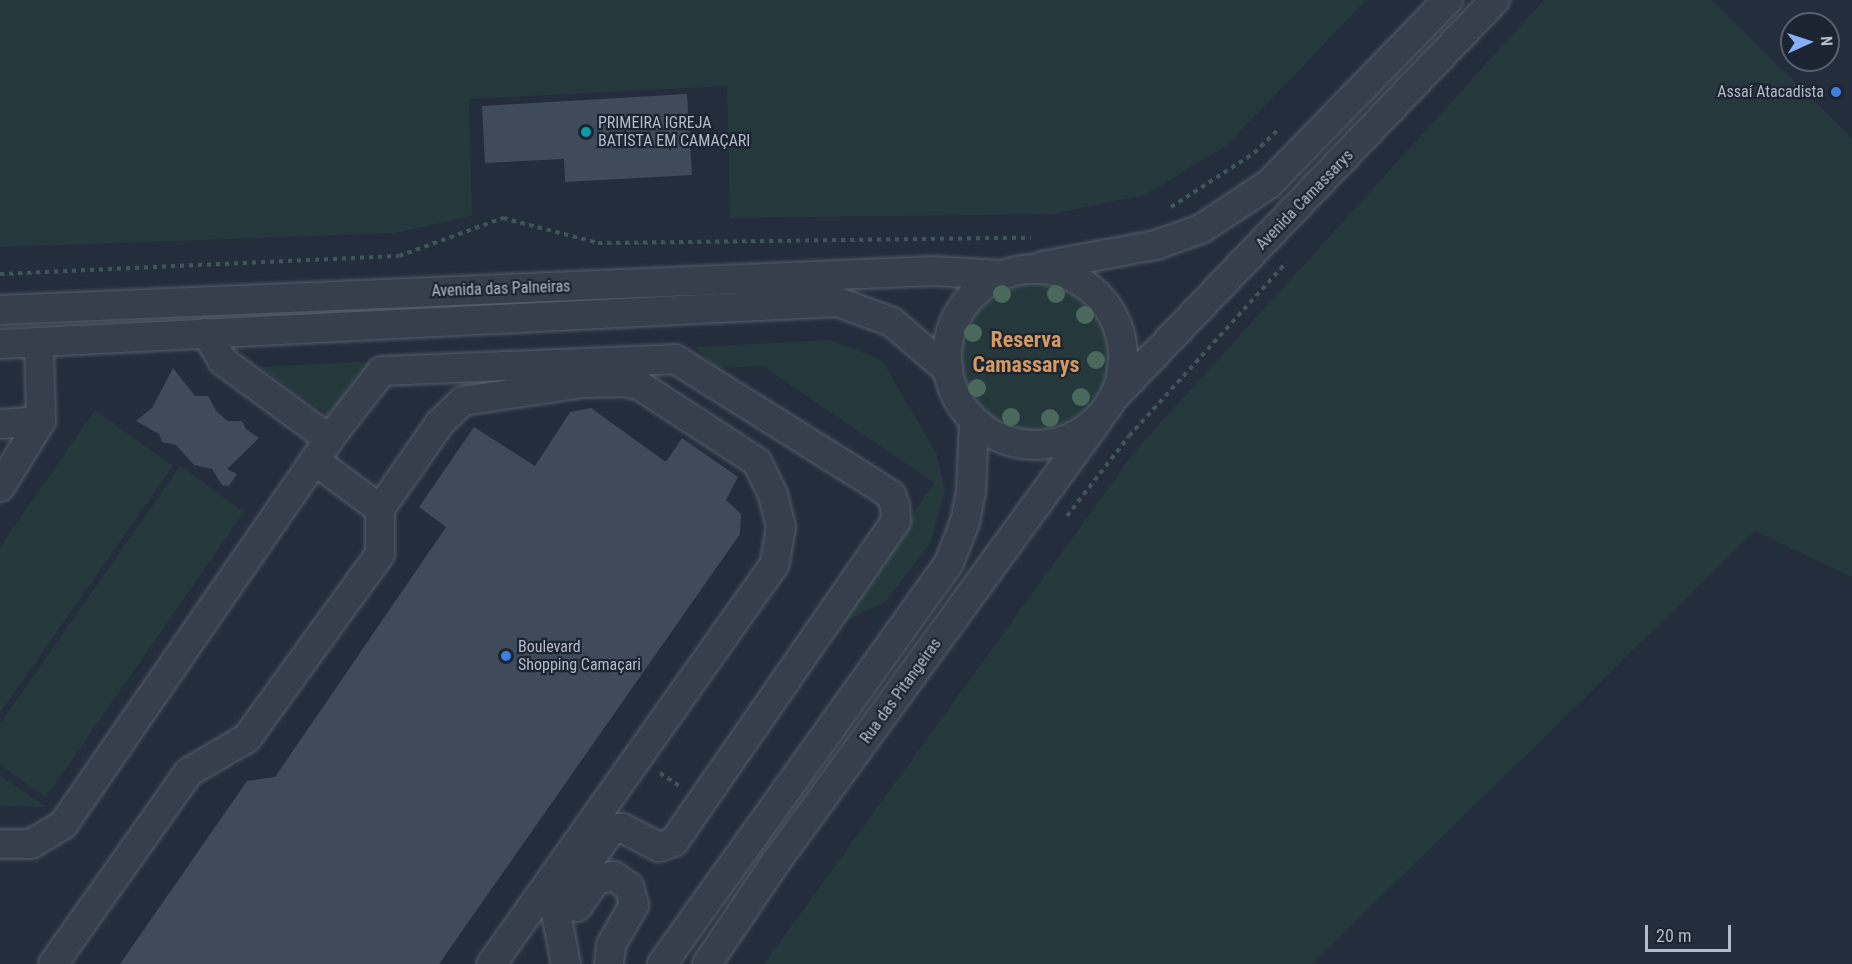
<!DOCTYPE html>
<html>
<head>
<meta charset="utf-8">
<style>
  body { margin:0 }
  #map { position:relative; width:1852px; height:964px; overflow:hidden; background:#232d3c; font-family:"Roboto Condensed",sans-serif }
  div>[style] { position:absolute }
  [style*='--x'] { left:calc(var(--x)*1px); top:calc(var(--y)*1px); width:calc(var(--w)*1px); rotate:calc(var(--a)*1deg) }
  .green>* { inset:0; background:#25393d }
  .round { border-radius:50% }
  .building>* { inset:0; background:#3f4b5b }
  .path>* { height:4px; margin-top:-2px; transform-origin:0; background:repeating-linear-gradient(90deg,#405557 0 4.5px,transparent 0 9px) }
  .roads { filter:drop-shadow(0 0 2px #555d6a) drop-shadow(0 0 2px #555d6a) }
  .minor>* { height:28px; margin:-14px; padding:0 14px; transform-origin:14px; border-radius:14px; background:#373f4c }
  .minor>.ring { margin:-14px; padding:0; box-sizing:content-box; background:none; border:28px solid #373f4c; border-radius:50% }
  .trees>* { width:18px; height:18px; margin:-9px; border-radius:50%; background:#4a685c }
  .dots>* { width:16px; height:16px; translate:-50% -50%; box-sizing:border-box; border:3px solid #1c2431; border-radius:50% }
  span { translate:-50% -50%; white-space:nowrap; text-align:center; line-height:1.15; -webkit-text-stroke:4.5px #1c2431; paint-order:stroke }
  .poi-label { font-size:16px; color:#b3bac8 }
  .right { translate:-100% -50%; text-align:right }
  .left { translate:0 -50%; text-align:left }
  .street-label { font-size:16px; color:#b3bac8 }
  .district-label { font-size:22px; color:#d49861; font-weight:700 }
  .north { position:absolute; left:1780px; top:12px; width:60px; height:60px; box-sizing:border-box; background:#1c2431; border:2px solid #58606d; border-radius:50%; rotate:87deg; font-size:16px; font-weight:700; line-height:24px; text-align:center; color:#b3bac8 }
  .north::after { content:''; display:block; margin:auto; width:21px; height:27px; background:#88aef8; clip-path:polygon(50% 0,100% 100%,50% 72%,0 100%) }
  .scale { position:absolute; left:1645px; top:925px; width:86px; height:27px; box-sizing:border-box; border:3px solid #b3bac8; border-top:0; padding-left:8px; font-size:18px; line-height:21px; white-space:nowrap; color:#b3bac8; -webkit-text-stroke:4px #1c2431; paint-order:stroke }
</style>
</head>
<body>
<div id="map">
  <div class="green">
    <i style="clip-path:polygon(0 0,1366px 0,1227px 145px,1145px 195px,1052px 214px,730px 218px,727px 86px,469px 99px,472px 216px,395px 233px,0 247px)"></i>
    <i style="clip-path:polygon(1544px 0,1712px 0,1852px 139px,1852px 577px,1755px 531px,1312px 964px,764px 964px,1136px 450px)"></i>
    <i class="round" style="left:957px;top:278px;width:156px;height:156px"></i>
    <i style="clip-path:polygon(830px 340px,882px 360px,937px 455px,945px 490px,931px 542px,886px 601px,835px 627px,934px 483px,763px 366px,717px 368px,695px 347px)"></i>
    <i style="clip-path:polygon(379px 361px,332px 418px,260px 367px)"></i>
    <i style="clip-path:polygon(95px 410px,173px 466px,0 713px,0 547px)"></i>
    <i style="clip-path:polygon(180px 466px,244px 512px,46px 797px,0 765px,0 724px)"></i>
    <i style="clip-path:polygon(0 776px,47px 807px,0 806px)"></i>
  </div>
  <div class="building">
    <i style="clip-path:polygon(687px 94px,692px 175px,565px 182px,564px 159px,485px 163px,482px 106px)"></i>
    <i style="clip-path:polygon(173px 368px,195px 396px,208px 396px,217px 412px,228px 421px,242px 421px,246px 429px,259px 438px,227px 469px,237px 474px,229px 486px,222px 485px,212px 469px,194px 465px,176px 445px,162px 442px,159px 434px,136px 421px,152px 408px)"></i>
    <i style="clip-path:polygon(591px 408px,666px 462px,682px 438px,738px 477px,726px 500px,741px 514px,740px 534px,439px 964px,120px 964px,247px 781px,275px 777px,446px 527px,419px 507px,474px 427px,535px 466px,570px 412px)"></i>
  </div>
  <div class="path">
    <i style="--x:1171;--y:207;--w:99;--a:-33"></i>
    <i style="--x:1254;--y:153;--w:35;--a:-44"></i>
    <i style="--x:0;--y:274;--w:399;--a:-2.6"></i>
    <i style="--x:399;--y:256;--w:111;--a:-20.1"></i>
    <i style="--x:503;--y:218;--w:98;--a:14.7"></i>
    <i style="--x:598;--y:243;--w:433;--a:-0.7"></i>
    <i style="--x:1067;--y:516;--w:101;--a:-52.2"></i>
    <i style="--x:1129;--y:436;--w:234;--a:-47.8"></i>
    <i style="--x:660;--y:773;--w:23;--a:34"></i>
  </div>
  <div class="roads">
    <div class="minor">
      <i style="--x:1042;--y:266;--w:116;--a:-10.4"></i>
      <i style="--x:1156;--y:245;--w:48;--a:-19.6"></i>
      <i style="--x:1201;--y:229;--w:82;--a:-33.5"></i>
      <i style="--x:1269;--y:184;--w:257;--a:-45.8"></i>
      <i class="ring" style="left:947px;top:269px;width:148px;height:148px"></i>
      <i style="--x:0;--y:310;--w:935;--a:-2.39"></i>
      <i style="--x:934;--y:271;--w:67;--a:3.4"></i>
      <i style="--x:0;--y:344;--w:839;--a:-2.87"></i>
      <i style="--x:838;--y:302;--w:58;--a:20.3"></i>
      <i style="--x:892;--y:322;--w:74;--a:40.6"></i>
      <i style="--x:1115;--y:396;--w:549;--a:-46.18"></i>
      <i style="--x:0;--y:424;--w:41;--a:-4.2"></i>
      <i style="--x:329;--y:439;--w:86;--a:-52.1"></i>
      <i style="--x:382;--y:371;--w:293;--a:-2.3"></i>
      <i style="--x:675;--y:359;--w:237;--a:32.1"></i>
      <i style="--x:876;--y:485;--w:18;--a:34"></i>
      <i style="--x:891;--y:495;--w:12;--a:70"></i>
      <i style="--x:895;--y:506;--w:15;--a:86"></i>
      <i style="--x:896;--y:521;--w:390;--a:124.7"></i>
      <i style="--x:674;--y:842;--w:16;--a:162"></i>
      <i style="--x:659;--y:847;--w:42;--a:-152.8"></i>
      <i style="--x:622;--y:828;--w:10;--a:174"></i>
      <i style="--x:612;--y:829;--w:97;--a:125.8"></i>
      <i style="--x:555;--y:908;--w:57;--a:78.9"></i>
      <i style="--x:314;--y:460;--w:82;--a:36.6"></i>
      <i style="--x:380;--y:509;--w:105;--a:-55.1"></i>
      <i style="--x:440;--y:423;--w:32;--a:-44"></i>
      <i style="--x:463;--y:401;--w:120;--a:-8.6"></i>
      <i style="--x:582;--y:383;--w:39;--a:-1"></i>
      <i style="--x:621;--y:382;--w:18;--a:9"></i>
      <i style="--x:639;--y:385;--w:141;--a:33.1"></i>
      <i style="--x:757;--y:462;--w:37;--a:64"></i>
      <i style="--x:773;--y:495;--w:33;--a:76"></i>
      <i style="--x:781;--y:527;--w:39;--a:100"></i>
      <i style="--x:774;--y:565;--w:489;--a:125.3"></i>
      <i style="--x:0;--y:487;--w:78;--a:-58.2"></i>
      <i style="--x:41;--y:421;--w:79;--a:-91.5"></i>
      <i style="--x:0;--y:844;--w:31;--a:0"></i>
      <i style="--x:31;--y:844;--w:37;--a:-31"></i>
      <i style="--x:63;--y:825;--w:469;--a:-55.4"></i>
      <i style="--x:329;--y:439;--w:132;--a:-143.7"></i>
      <i style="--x:223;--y:361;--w:33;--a:-121"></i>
      <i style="--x:577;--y:907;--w:33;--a:-55"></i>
      <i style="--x:596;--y:880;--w:18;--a:-13"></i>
      <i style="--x:614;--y:876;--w:19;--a:36"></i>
      <i style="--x:629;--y:887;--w:19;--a:74"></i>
      <i style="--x:634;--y:905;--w:46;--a:119.9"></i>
      <i style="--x:611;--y:945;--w:19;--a:96"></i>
      <i style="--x:53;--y:964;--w:235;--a:-54.7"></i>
      <i style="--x:189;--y:772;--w:67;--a:-30.4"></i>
      <i style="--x:247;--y:738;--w:227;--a:-54.1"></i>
      <i style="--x:380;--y:554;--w:45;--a:-90"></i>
      <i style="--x:662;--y:964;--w:493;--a:-54.4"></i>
      <i style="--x:949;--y:563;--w:44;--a:-68.7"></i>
      <i style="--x:965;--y:522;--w:31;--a:-79"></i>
      <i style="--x:971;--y:492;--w:71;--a:-87.6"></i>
      <i style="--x:707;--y:964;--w:122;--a:-56"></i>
      <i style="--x:775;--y:863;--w:548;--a:-53.9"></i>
    </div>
  </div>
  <div class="trees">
    <i style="left:1002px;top:294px"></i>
    <i style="left:1056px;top:294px"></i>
    <i style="left:1085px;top:315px"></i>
    <i style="left:973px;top:333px"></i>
    <i style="left:1096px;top:360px"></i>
    <i style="left:977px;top:388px"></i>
    <i style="left:1081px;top:397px"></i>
    <i style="left:1011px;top:417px"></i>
    <i style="left:1050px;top:418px"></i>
  </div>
  <div class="dots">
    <i style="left:1836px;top:92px;background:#3f7fe0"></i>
    <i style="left:586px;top:132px;background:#0f9aa8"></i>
    <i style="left:506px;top:656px;background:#3f7fe0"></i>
  </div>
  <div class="poi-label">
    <span class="right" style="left:1824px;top:92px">Assaí Atacadista</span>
    <span class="left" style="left:598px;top:132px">PRIMEIRA IGREJA<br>BATISTA EM CAMAÇARI</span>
    <span class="left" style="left:518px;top:656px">Boulevard<br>Shopping Camaçari</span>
  </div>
  <div class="street-label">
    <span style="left:1305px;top:200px;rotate:-46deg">Avenida Camassarys</span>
    <span style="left:501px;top:289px;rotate:-2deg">Avenida das Palneiras</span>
    <span style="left:901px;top:691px;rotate:-54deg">Rua das Pitangeiras</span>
  </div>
  <div class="district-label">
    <span style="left:1026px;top:352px">Reserva<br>Camassarys</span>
  </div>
  <div class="north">N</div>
  <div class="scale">20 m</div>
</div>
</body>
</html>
